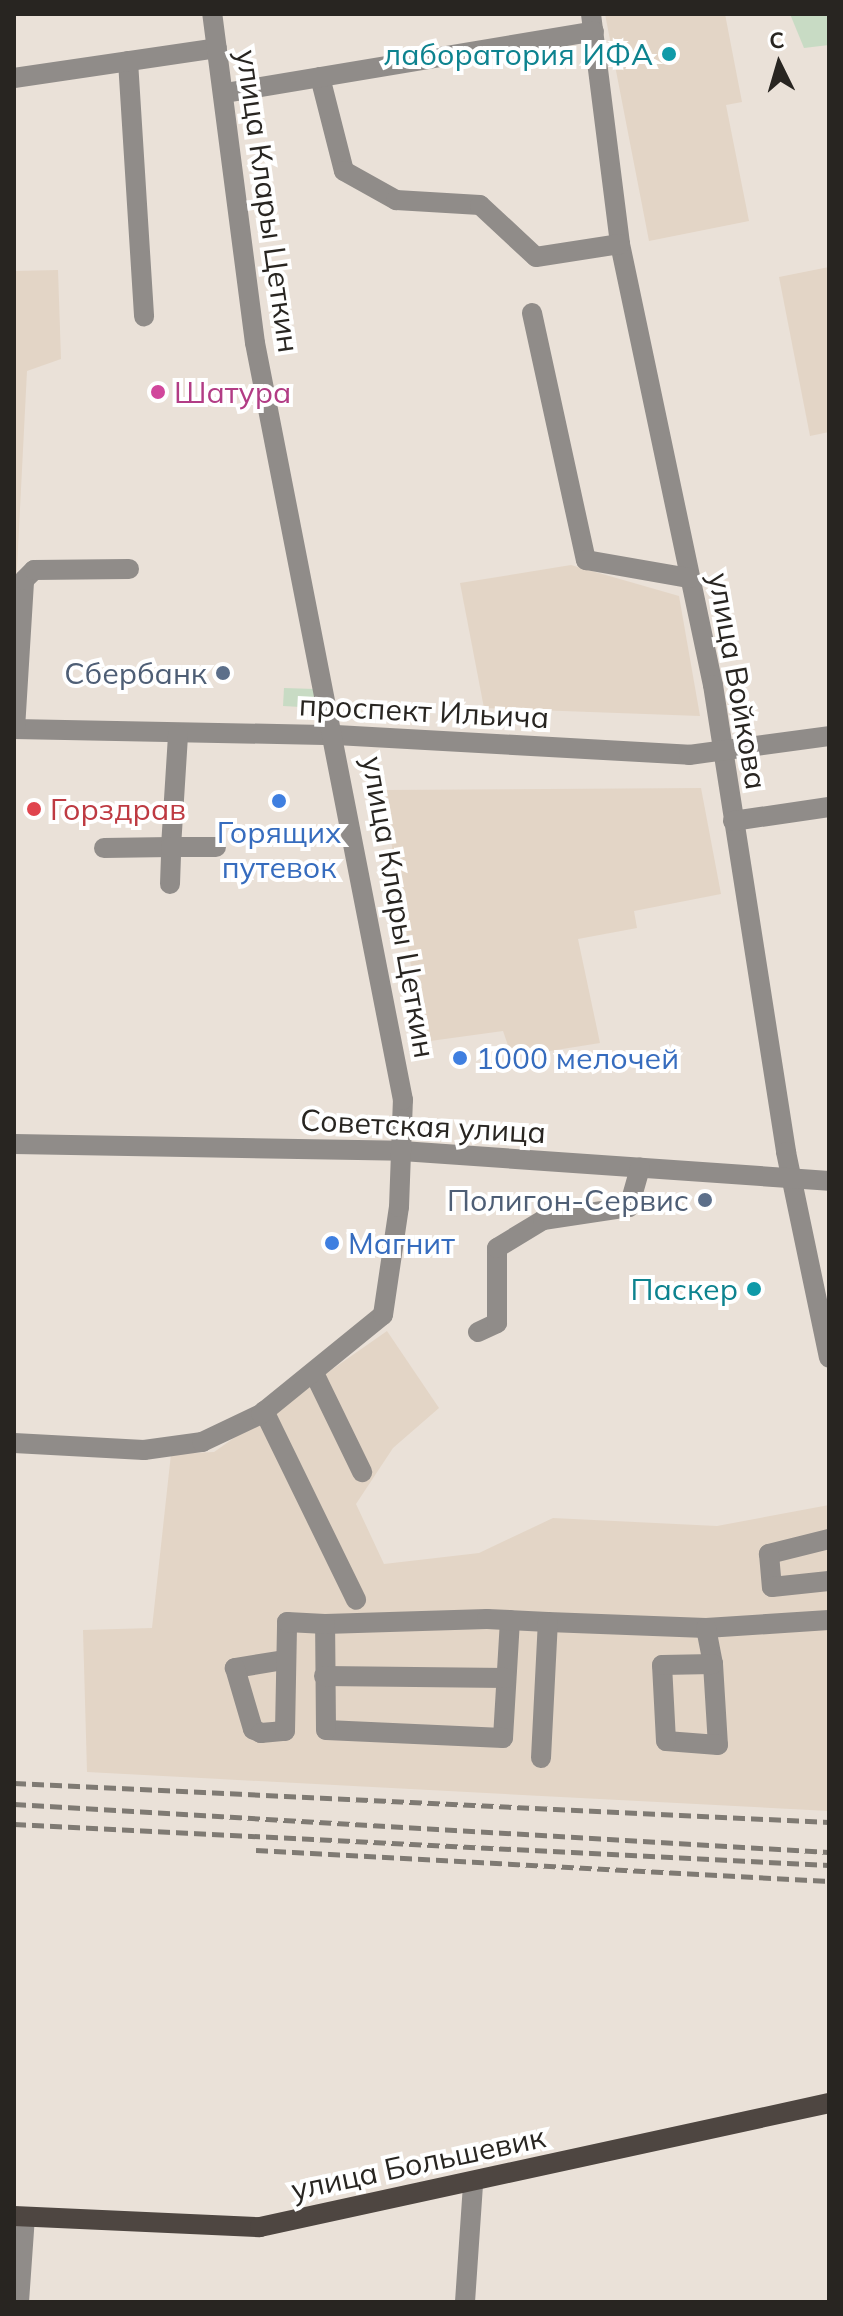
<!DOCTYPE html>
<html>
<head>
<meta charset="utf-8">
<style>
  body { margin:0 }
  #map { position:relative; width:843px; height:2316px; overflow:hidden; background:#eae1d8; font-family:Mulish,sans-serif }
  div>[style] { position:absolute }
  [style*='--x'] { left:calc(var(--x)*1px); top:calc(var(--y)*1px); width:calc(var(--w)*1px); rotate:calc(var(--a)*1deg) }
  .built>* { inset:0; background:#e3d5c6 }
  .green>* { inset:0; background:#c8dbc4 }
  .minor>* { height:20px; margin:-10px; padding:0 10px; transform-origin:10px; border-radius:10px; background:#908c89 }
  .major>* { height:20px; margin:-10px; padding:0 10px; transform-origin:10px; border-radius:10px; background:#4e4641 }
  .rail>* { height:5px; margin-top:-2.5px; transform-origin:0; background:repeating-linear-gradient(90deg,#7f7a73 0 12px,transparent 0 18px) }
  .dots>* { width:22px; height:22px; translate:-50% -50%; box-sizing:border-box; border:4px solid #fff; border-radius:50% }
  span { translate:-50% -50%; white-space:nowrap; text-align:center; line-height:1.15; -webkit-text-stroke:8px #fff; paint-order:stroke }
  .culture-label { font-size:30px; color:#0d838f }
  .right { translate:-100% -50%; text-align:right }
  .street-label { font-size:30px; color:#282521 }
  .hotel-label { font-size:30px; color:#b23c85 }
  .left { translate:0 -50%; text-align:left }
  .service-label { font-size:30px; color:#4e5e75 }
  .health-label { font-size:30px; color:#be3a42 }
  .shop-label { font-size:30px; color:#366cbe }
  .frame { position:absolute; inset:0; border:16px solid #282521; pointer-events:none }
  .north { position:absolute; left:739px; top:24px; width:80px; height:80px; -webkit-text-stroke:6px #fff; paint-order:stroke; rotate:355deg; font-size:22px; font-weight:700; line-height:32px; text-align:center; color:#282521 }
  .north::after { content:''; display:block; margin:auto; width:28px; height:36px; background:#282521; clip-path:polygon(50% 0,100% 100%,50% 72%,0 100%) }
</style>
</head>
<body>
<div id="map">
  <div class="built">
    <i style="clip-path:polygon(605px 14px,725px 14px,742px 102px,726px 105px,749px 221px,649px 241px)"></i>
    <i style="clip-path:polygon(829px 267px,829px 432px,810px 436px,779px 277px)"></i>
    <i style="clip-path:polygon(58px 270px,61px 359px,27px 371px,14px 627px,14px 271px)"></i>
    <i style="clip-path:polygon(571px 565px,679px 596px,700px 716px,484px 708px,460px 583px)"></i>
    <i style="clip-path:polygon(701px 788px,721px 894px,634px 911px,637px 928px,578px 939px,600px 1043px,512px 1057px,503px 1031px,423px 1042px,383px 790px)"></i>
    <i style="clip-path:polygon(387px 1331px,439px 1408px,393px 1448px,356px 1504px,384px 1564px,479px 1553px,553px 1518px,717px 1526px,829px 1505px,829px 1811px,87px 1772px,83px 1630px,152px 1628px,171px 1454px,214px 1452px)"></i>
  </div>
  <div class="green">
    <i style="clip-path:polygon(790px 14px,829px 14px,829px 45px,804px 48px)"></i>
    <i style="clip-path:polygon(284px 688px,315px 689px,318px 708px,283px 706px)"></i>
  </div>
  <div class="minor">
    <i style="--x:591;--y:14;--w:232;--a:82.8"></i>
    <i style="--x:620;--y:244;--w:451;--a:78.1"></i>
    <i style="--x:713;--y:685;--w:473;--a:81.1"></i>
    <i style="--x:786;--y:1152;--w:210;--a:78.2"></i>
    <i style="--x:128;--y:61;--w:256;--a:86.4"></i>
    <i style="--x:320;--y:77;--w:97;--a:75.7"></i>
    <i style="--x:344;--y:171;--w:60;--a:29.1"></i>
    <i style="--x:396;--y:200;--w:84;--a:3.4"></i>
    <i style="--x:480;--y:205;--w:76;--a:42.9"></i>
    <i style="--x:536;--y:257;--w:85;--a:-8.8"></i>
    <i style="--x:14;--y:78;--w:205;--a:-8.4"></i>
    <i style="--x:225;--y:93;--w:374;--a:-9.5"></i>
    <i style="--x:532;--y:313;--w:253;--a:77.7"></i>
    <i style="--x:586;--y:560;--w:105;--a:9.9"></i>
    <i style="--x:14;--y:729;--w:322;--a:1.1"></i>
    <i style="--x:336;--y:735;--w:354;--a:3.2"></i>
    <i style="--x:689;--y:755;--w:141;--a:-7.7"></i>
    <i style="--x:15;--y:729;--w:149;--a:-86.5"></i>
    <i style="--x:24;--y:580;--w:14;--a:-45"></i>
    <i style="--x:34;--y:570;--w:95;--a:-0.6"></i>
    <i style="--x:733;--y:821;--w:97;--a:-8.3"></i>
    <i style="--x:104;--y:848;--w:67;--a:-0.9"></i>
    <i style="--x:171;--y:847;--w:112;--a:-86.4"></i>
    <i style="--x:170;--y:884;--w:37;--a:-88"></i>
    <i style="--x:171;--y:847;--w:45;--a:0"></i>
    <i style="--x:14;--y:1144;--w:388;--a:1"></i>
    <i style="--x:402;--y:1151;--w:428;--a:4"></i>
    <i style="--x:478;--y:1332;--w:21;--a:-25"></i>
    <i style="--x:497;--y:1323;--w:75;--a:-90"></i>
    <i style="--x:497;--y:1248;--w:54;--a:-31.3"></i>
    <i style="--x:543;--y:1220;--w:87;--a:-8.6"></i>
    <i style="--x:629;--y:1207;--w:41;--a:-74.2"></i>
    <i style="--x:315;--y:1375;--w:108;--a:64.1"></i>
    <i style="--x:264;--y:1411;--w:210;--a:64"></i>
    <i style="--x:14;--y:1443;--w:130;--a:3.1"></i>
    <i style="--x:144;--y:1450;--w:59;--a:-7.9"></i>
    <i style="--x:202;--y:1442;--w:65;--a:-25.4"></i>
    <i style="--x:261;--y:1414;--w:157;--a:-39.1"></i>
    <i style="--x:383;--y:1315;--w:109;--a:-81.6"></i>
    <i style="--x:399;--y:1207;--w:107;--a:-87.9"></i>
    <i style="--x:403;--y:1100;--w:771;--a:-101.06"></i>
    <i style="--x:255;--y:343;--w:332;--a:-97.4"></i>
    <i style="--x:829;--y:1539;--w:62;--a:166"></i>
    <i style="--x:769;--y:1554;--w:33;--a:85"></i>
    <i style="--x:772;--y:1587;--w:57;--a:-6"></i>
    <i style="--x:510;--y:1620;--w:118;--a:93.4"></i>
    <i style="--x:503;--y:1738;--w:177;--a:-177.4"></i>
    <i style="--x:326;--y:1730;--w:106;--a:-90.5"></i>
    <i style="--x:325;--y:1624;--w:162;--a:-1.8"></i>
    <i style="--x:487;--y:1619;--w:61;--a:2.8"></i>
    <i style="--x:548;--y:1622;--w:158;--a:2.2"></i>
    <i style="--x:706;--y:1628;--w:123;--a:-3.7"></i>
    <i style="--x:706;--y:1628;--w:37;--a:79"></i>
    <i style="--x:713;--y:1664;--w:81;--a:86.5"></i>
    <i style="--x:718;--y:1745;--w:52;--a:-175.6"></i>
    <i style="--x:666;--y:1741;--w:76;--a:-93"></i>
    <i style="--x:662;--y:1665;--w:51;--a:-1.1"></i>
    <i style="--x:284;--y:1660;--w:50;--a:170.7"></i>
    <i style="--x:235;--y:1668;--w:64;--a:73.6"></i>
    <i style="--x:253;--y:1729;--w:9;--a:27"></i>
    <i style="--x:261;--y:1733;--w:24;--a:-5"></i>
    <i style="--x:285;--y:1731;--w:109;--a:-88.9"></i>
    <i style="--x:287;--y:1622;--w:38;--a:3"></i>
    <i style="--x:324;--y:1676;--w:182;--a:0.6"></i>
    <i style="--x:541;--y:1758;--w:136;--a:-87.1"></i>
    <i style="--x:19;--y:2302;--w:85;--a:-86"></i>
    <i style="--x:465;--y:2302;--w:118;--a:-86.1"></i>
  </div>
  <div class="major">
    <i style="--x:14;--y:2216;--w:246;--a:2.6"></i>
    <i style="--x:260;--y:2227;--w:582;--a:-12.29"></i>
  </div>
  <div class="rail">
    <i style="--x:14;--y:1783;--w:816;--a:2.74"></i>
    <i style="--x:14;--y:1804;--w:816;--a:3.37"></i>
    <i style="--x:14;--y:1824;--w:816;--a:2.88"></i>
    <i style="--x:256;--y:1850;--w:574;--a:3.1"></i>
  </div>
  <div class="dots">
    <i style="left:669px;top:54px;background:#0f9aa8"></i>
    <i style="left:158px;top:392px;background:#d1479c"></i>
    <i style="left:223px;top:673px;background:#5c6f8a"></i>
    <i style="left:279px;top:801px;background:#3f7fe0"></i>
    <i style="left:34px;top:809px;background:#e0444e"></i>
    <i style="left:460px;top:1058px;background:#3f7fe0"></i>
    <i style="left:705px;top:1200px;background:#5c6f8a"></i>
    <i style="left:332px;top:1243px;background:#3f7fe0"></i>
    <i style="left:754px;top:1289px;background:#0f9aa8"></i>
  </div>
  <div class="culture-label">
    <span class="right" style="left:653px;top:54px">лаборатория ИФА</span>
    <span class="right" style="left:738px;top:1289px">Паскер</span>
  </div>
  <div class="street-label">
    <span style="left:268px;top:201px;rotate:82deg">улица Клары Цеткин</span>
    <span style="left:738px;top:681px;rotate:80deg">улица Войкова</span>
    <span style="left:424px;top:711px;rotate:3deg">проспект Ильича</span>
    <span style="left:399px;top:907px;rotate:80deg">улица Клары Цеткин</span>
    <span style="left:423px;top:1126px;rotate:3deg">Советская улица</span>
    <span style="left:418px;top:2163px;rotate:-12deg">улица Большевик</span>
  </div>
  <div class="hotel-label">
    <span class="left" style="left:174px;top:392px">Шатура</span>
  </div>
  <div class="service-label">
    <span class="right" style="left:207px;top:673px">Сбербанк</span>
    <span class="right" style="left:689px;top:1200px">Полигон-Сервис</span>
  </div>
  <div class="health-label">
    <span class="left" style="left:50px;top:809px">Горздрав</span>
  </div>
  <div class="shop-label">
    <span style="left:279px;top:849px">Горящих<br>путевок</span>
    <span class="left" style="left:476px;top:1058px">1000 мелочей</span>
    <span class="left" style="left:348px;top:1243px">Магнит</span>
  </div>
  <div class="frame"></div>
  <div class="north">С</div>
</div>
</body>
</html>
